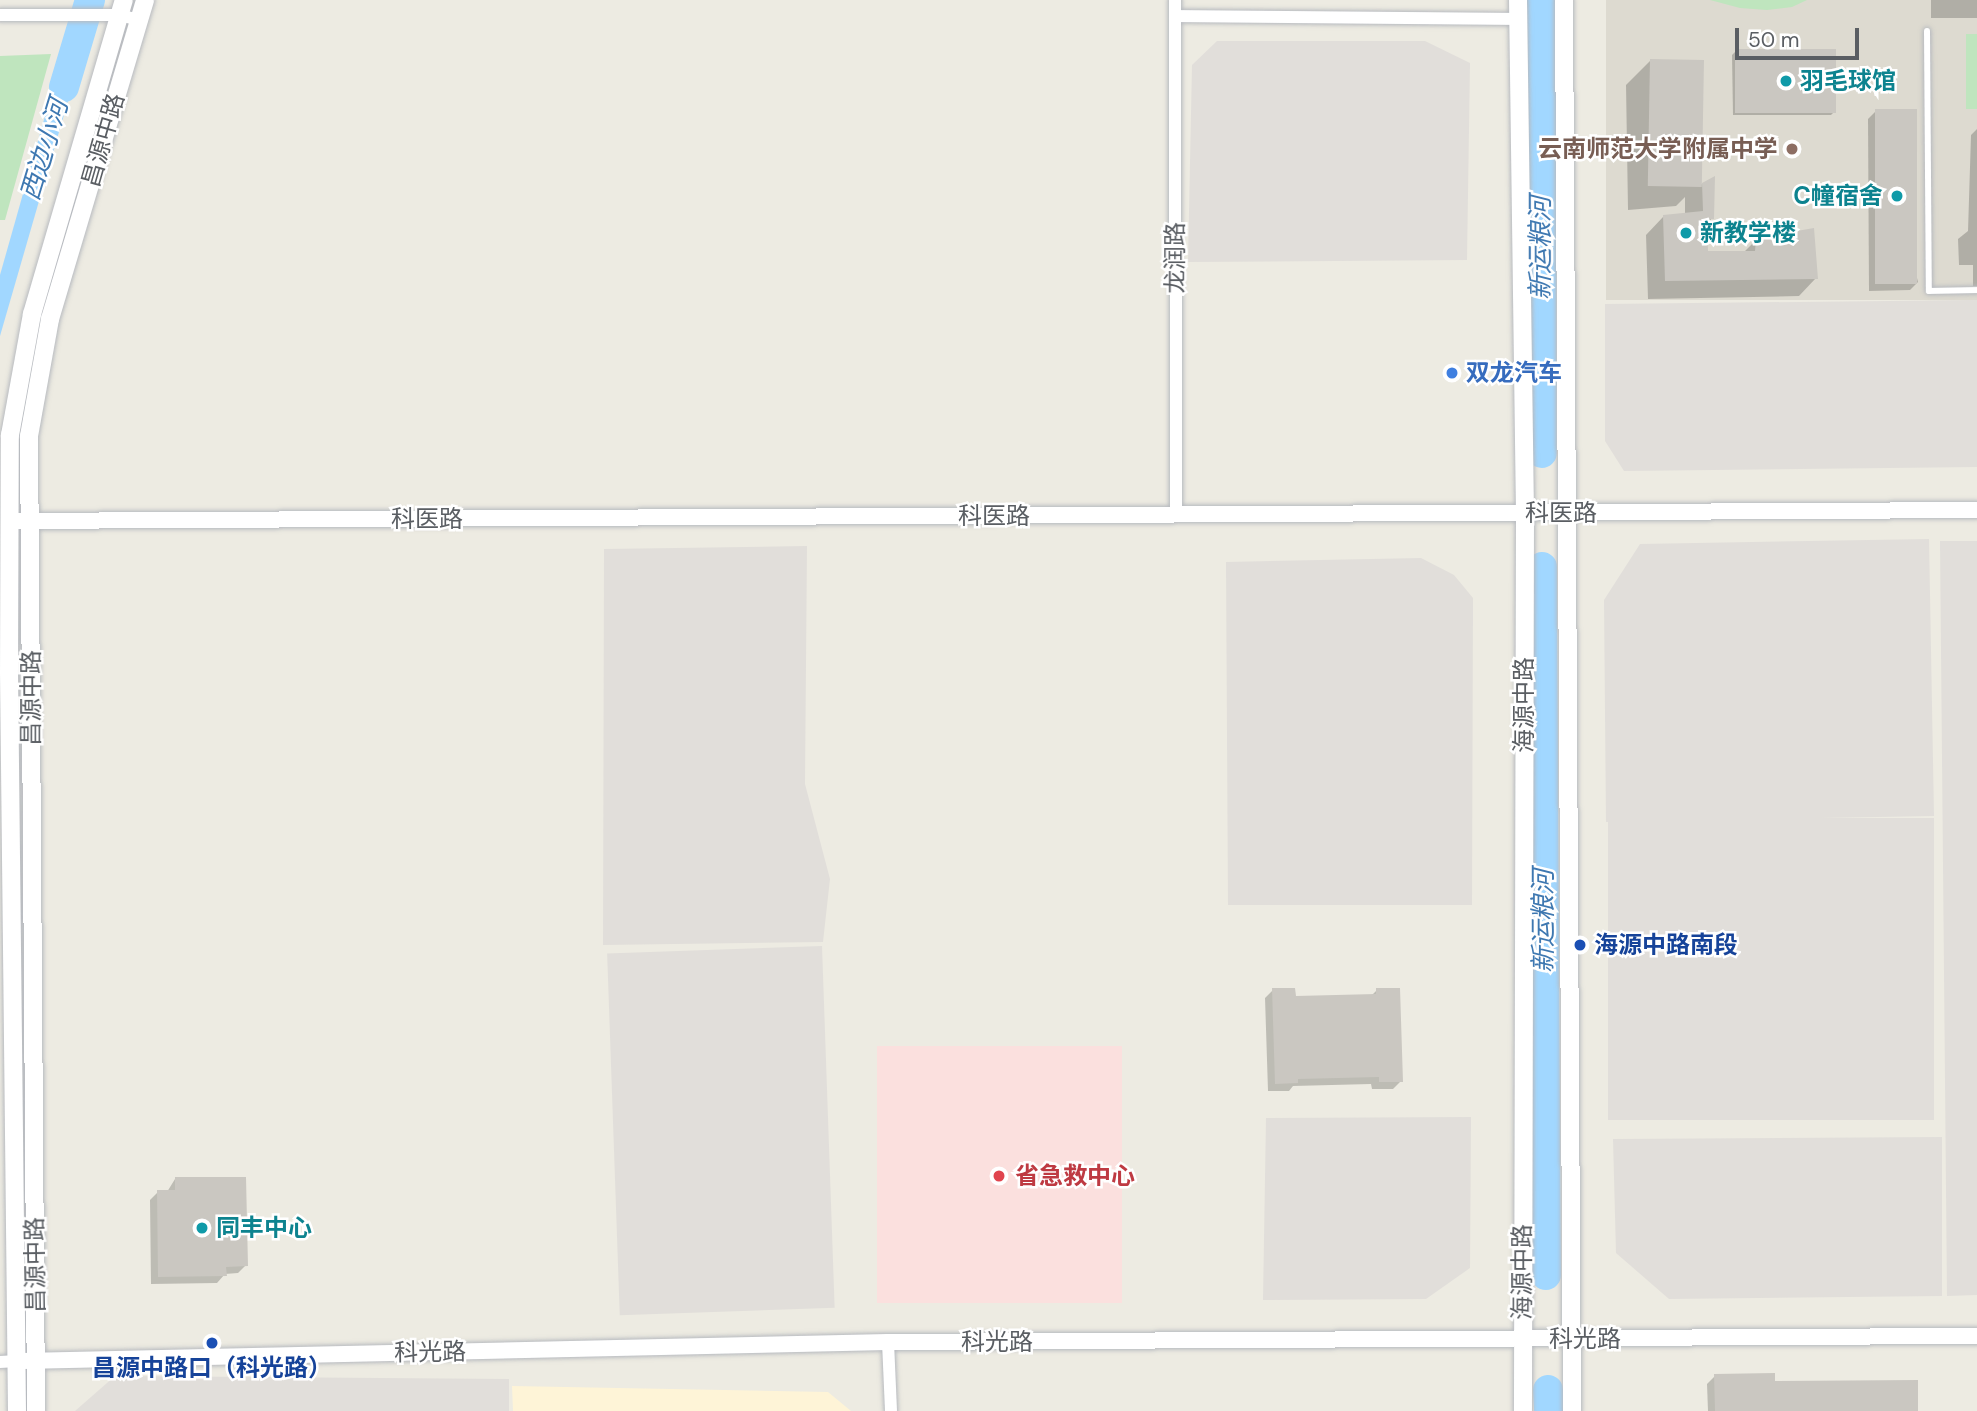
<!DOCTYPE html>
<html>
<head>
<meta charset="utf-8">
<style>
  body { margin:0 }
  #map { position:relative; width:1977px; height:1411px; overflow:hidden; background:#edebe2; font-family:"DM Sans","Noto Sans SC",sans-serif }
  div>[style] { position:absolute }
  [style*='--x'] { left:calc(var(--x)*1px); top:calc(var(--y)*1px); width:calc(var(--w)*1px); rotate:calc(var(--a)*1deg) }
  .commercial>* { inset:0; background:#fef4d7 }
  .industrial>* { inset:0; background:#e1deda; transform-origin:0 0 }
  .education>* { inset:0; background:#dddad0; transform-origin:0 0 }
  .medical>* { inset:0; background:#fbe0de; transform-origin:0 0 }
  .green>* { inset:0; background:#bfe5be; transform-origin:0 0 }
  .water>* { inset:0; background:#a1d7ff }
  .shadow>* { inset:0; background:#0003; transform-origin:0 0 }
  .river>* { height:30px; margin:-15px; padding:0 15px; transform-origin:15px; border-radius:15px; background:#a1d7ff }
  .building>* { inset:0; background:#cac7c1; transform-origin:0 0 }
  .roads { filter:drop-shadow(0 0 2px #b7babf) drop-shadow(0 0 2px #b7babf) }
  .service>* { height:6px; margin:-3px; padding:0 3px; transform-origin:3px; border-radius:3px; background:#fff }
  .minor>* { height:12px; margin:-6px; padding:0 6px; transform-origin:6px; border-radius:6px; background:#fff }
  .tertiary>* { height:16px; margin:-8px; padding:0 8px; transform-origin:8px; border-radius:8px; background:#fff }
  .secondary>* { height:18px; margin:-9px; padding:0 9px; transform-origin:9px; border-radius:9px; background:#fff }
  .dots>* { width:19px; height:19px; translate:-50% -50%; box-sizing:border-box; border:4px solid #fff; border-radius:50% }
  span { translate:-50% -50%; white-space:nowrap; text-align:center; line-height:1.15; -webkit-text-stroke:5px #fff; paint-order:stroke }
  .culture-label { font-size:24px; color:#0d838f; font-weight:700 }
  .left { translate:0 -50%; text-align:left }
  .right { translate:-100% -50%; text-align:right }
  .street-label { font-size:24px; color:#5a5e63 }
  .education-label { font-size:24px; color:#785e54; font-weight:700 }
  .shop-label { font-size:24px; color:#366cbe; font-weight:700 }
  .transit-label { font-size:24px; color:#164399; font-weight:700 }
  .health-label { font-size:24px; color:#be3a42; font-weight:700 }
  .water-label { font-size:26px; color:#3e78b1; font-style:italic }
  .scale { position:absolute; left:1735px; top:28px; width:124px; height:32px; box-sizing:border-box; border:4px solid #5a5e63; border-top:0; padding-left:9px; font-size:21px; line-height:24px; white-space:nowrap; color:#5a5e63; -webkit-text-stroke:5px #fff; paint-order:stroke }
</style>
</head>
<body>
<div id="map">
  <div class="commercial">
    <i style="clip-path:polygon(512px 1386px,828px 1392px,851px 1411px,513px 1411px)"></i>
  </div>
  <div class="industrial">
    <i style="clip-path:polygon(1217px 41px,1425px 41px,1470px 63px,1467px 260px,1188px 262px,1192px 65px)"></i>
    <i style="clip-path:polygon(1977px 300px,1977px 467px,1624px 471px,1605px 441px,1605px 304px)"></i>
    <i style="clip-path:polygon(1929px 539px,1934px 816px,1606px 822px,1604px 600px,1640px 544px)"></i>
    <i style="clip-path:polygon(1940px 541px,1977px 541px,1977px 1295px,1947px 1296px)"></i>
    <i style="clip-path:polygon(807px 546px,805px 784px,830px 879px,823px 942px,603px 945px,604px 549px)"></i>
    <i style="clip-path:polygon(1421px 558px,1454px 575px,1473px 598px,1472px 905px,1228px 905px,1226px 562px)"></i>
    <i style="left:1934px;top:818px;width:302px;height:326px;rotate:90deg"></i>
    <i style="left:822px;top:946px;width:362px;height:215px;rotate:88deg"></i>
    <i style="clip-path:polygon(1471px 1117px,1470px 1268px,1426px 1299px,1263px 1300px,1266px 1118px)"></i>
    <i style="clip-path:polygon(1942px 1137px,1942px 1296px,1669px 1299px,1616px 1253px,1613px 1139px)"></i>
    <i style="clip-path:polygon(115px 1376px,509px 1379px,509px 1411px,75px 1411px)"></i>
  </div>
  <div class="education">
    <i style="left:1606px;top:0;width:371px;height:300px"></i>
  </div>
  <div class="medical">
    <i style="left:1122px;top:1046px;width:257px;height:245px;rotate:90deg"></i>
  </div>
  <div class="green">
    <i style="clip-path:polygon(1710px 0,1807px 0,1792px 7px,1767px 10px,1740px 8px)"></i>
    <i style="left:1966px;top:34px;width:11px;height:75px"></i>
    <i style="clip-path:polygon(51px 54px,5px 220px,0 220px,0 56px)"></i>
  </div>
  <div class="water">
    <i style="clip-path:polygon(64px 49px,83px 49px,0 336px,0 275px)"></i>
  </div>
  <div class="shadow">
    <i style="left:1931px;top:0;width:46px;height:18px"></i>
    <i style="clip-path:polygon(1736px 51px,1835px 111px,1831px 115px,1733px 115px,1732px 55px)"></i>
    <i style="clip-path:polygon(1650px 61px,1702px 61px,1700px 185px,1713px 179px,1712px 218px,1706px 225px,1706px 253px,1743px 253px,1756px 240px,1816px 278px,1799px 296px,1648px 299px,1646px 235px,1663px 217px,1685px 214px,1685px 197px,1676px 206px,1628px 210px,1626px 85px)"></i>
    <i style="clip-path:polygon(1876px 111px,1918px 282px,1910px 290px,1869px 291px,1868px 119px)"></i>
    <i style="clip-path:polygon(1977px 129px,1977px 286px,1973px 286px,1973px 265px,1959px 265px,1958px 239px,1968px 231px,1971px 135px)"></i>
    <i style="clip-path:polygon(1273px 990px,1294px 998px,1371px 996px,1377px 990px,1401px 1081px,1393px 1089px,1372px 1089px,1371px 1084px,1293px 1086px,1289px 1091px,1268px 1091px,1265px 998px)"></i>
    <i style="clip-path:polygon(175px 1179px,246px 1265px,238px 1273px,225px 1274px,217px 1283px,151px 1284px,150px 1200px,158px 1192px,167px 1192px)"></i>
    <i style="clip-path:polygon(1715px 1376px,1773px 1383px,1917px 1411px,1708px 1411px,1707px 1384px)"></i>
  </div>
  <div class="river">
    <i style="--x:1541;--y:0;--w:453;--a:89.9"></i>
    <i style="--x:64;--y:87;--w:91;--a:-73.4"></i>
    <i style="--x:1542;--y:567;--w:708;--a:89.68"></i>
    <i style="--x:1548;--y:1390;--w:21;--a:87"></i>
  </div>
  <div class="building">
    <i style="left:1735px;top:49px;width:101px;height:64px"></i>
    <i style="left:1650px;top:59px;width:54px;height:127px;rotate:1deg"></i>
    <i style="left:1875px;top:109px;width:42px;height:175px"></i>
    <i style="clip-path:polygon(1715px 176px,1714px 219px,1707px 219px,1708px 251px,1755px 251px,1756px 238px,1814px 228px,1818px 279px,1665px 281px,1663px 215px,1703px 211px,1702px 183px)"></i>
    <i style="clip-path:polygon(1272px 988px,1295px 988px,1296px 996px,1376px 994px,1376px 988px,1400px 988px,1403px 1082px,1379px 1082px,1379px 1077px,1298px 1079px,1298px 1083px,1275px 1084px)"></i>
    <i style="clip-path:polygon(175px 1177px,246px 1177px,248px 1266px,226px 1267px,227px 1276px,158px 1277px,157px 1190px,175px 1190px)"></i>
    <i style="clip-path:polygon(1775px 1373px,1775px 1381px,1918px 1380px,1918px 1411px,1715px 1411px,1714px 1374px)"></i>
  </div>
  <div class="roads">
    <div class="service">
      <i style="--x:1927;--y:31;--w:260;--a:89.6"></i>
      <i style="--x:1929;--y:291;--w:48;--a:-1.2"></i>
    </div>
    <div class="minor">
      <i style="--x:1175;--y:0;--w:516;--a:89.89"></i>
      <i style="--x:0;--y:15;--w:120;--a:0"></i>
      <i style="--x:120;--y:15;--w:20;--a:15"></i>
      <i style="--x:1175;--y:16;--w:343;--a:0.5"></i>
      <i style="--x:888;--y:1342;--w:69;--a:87.5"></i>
      <i style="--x:0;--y:1362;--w:17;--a:-3"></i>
    </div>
    <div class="tertiary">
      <i style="--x:12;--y:521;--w:1965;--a:-0.32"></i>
      <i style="--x:23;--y:1361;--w:865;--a:-1.26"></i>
      <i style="--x:888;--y:1342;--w:1089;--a:-0.32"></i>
    </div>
    <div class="secondary">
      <i style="--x:1518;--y:0;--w:513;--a:89.22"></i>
      <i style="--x:1525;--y:513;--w:898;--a:90.13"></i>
      <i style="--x:1564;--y:0;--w:1411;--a:89.68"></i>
      <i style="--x:17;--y:1411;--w:738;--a:-90.62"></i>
      <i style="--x:9;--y:673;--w:238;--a:-89.8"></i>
      <i style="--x:10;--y:435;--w:123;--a:-79.7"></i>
      <i style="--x:32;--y:314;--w:327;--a:-73.7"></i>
      <i style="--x:36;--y:1411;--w:975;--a:-90.41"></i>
      <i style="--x:29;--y:436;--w:119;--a:-79.8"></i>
      <i style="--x:50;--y:319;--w:333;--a:-73.4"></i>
    </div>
  </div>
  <div class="dots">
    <i style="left:1786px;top:81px;background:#0f9aa8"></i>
    <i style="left:1792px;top:149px;background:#8d6e63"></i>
    <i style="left:1897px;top:196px;background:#0f9aa8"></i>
    <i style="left:1686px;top:233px;background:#0f9aa8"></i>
    <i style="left:1452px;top:373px;background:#3f7fe0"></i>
    <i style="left:1580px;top:945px;background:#1a4fb4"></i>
    <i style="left:999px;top:1176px;background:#e0444e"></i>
    <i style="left:202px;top:1228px;background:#0f9aa8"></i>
    <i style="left:212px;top:1343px;background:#1a4fb4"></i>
  </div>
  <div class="culture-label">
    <span class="left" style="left:1800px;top:81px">羽毛球馆</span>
    <span class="right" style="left:1883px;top:196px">C幢宿舍</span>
    <span class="left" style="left:1700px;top:233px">新教学楼</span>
    <span class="left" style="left:216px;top:1228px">同丰中心</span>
  </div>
  <div class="street-label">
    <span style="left:103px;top:140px;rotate:-74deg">昌源中路</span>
    <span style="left:1175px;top:258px;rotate:-90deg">龙润路</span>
    <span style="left:1561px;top:513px">科医路</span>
    <span style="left:994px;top:516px">科医路</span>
    <span style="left:427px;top:519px">科医路</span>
    <span style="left:31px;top:698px;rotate:-90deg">昌源中路</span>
    <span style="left:1524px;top:705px;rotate:-90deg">海源中路</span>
    <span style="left:35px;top:1265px;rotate:-91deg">昌源中路</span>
    <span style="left:1522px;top:1272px;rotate:-90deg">海源中路</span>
    <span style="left:1585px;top:1339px">科光路</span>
    <span style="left:997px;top:1342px">科光路</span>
    <span style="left:430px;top:1352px;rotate:-1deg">科光路</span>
  </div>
  <div class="education-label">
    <span class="right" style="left:1778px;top:149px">云南师范大学附属中学</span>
  </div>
  <div class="shop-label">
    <span class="left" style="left:1466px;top:373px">双龙汽车</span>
  </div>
  <div class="transit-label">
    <span class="left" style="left:1594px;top:945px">海源中路南段</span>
    <span style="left:212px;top:1368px">昌源中路口（科光路）</span>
  </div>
  <div class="health-label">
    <span class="left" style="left:1015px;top:1176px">省急救中心</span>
  </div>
  <div class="water-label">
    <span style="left:45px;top:150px;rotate:-73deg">西边小河</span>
    <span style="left:1541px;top:248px;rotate:-90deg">新运粮河</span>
    <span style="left:1544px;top:921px;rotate:-90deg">新运粮河</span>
  </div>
  <div class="scale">50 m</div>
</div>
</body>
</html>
